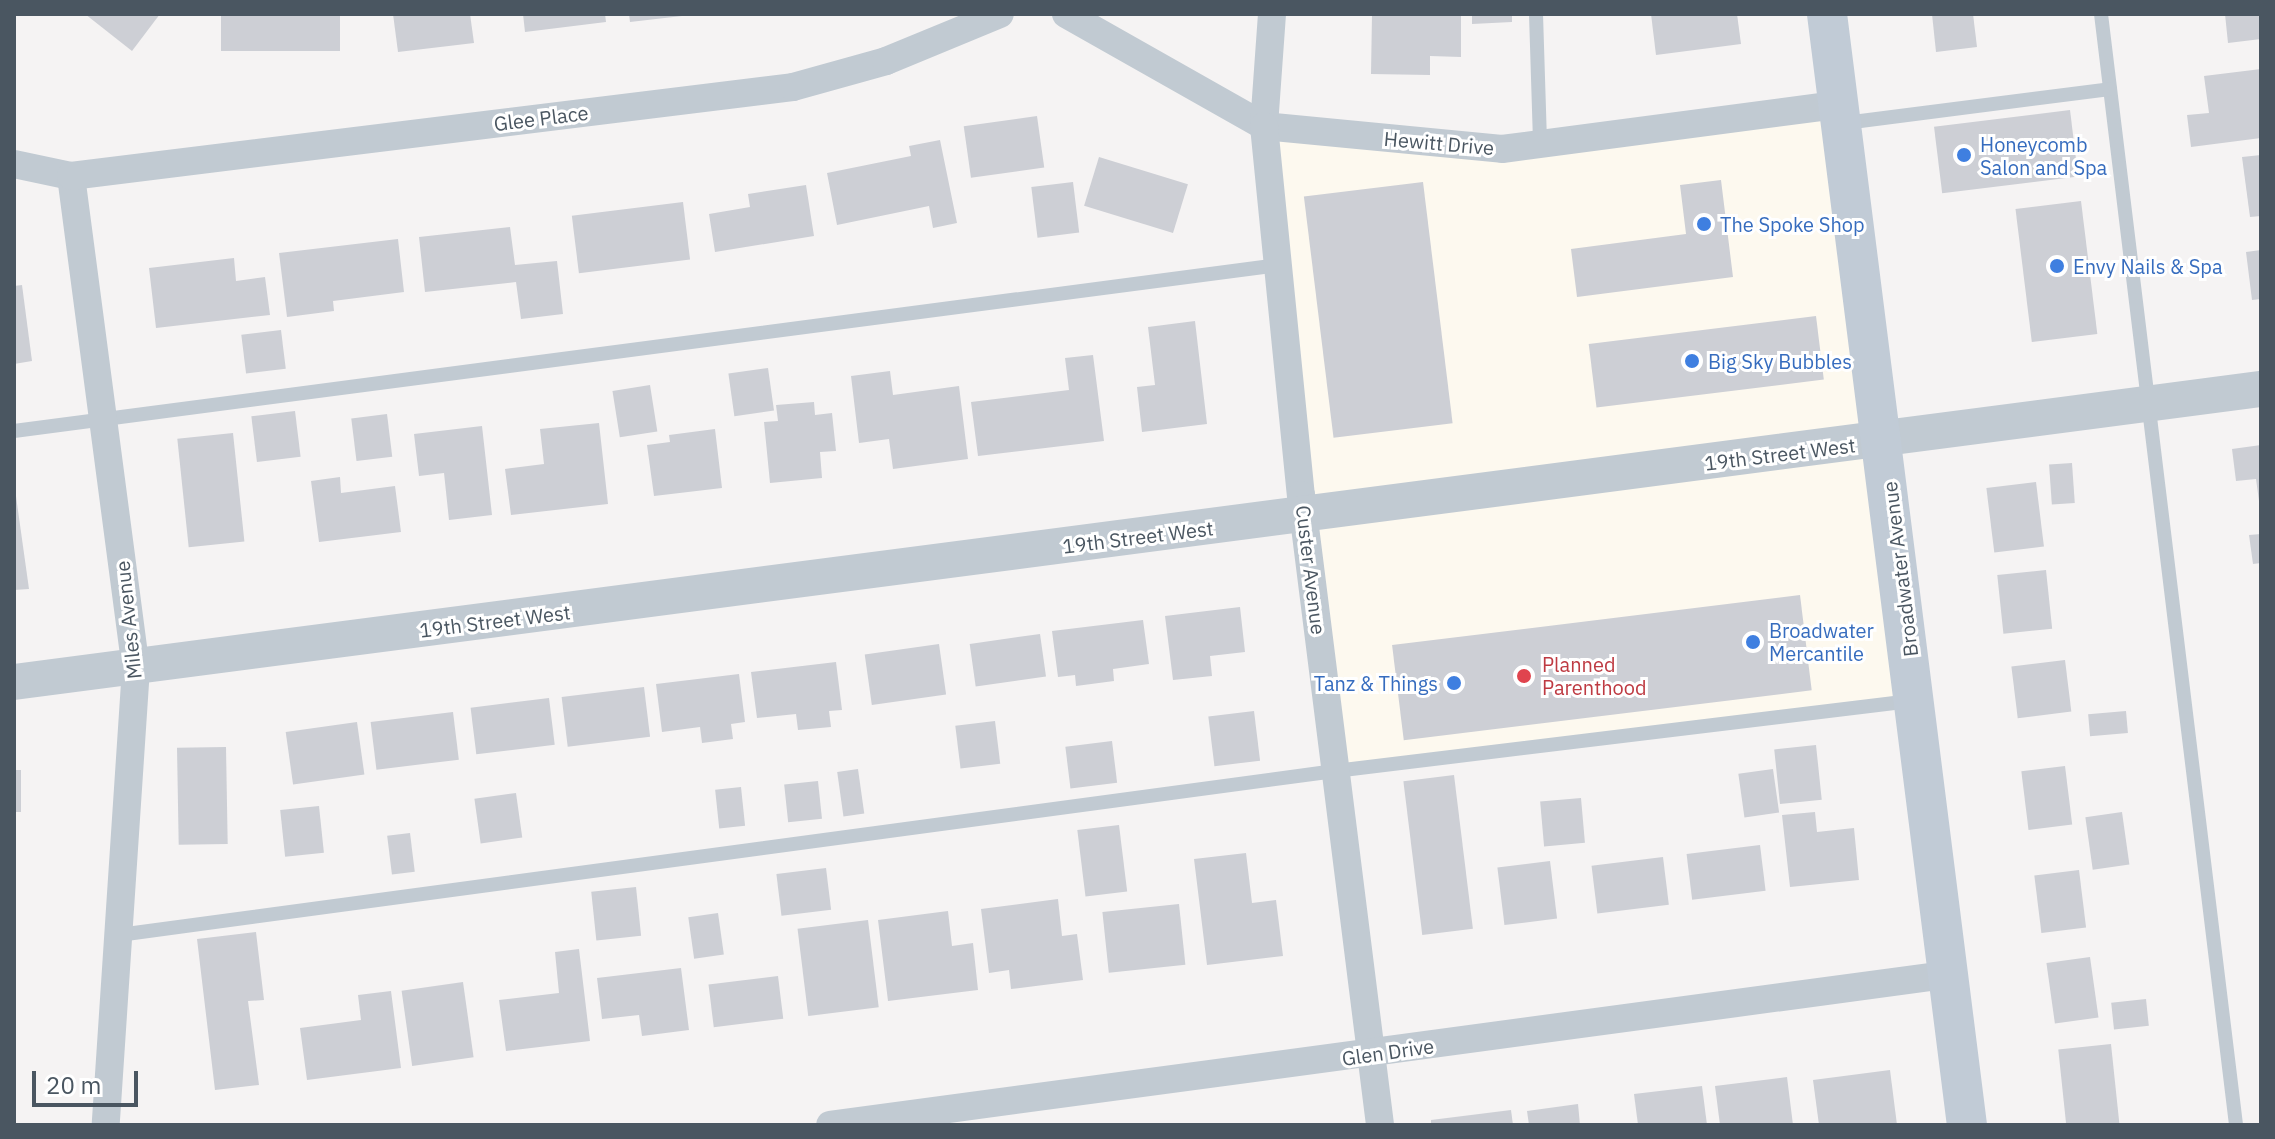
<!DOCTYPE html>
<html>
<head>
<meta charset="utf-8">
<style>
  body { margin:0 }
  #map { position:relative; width:2275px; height:1139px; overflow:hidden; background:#f5f3f3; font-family:"IBM Plex Sans",sans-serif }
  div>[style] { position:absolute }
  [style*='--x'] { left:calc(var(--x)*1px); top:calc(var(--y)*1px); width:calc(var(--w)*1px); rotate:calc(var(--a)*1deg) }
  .commercial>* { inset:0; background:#fdf9ef }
  .building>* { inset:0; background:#cdcfd5; transform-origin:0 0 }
  .service>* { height:14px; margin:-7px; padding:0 7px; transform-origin:7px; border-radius:7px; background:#c1cad2 }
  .minor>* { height:28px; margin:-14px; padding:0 14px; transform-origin:14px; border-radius:14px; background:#c1cad2 }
  .tertiary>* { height:36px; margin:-18px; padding:0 18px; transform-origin:18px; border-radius:18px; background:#c1cad2 }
  .secondary>* { height:40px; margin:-20px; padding:0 20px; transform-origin:20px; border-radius:20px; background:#c1cbd6 }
  .dots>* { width:22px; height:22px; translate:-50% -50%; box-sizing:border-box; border:4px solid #fff; border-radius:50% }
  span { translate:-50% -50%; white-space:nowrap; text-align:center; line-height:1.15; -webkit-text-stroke:6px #fff; paint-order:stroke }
  .street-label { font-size:20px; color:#4a5661 }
  .shop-label { font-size:20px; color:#366cbe }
  .left { translate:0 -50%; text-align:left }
  .right { translate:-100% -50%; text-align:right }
  .health-label { font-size:20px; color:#be3a42 }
  .frame { position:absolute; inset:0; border:16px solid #4a5661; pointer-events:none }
  .scale { position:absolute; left:32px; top:1071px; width:106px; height:36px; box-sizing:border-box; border:4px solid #4a5661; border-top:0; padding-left:10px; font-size:24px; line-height:28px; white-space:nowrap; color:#4a5661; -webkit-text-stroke:6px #fff; paint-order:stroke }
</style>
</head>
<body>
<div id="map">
  <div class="commercial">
    <i style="clip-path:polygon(1838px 105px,1916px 700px,1335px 771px,1264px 126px,1465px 147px)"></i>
  </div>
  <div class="building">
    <i style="clip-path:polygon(85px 14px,160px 14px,132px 51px)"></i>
    <i style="left:221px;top:14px;width:119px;height:37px"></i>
    <i style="clip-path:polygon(393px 14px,470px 14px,474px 43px,398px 52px)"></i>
    <i style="clip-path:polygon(523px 14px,605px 14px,606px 22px,525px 32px)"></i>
    <i style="clip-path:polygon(629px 14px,682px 14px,682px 16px,630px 22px)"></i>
    <i style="clip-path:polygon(1372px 14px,1461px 14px,1461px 57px,1430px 56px,1430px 75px,1371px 74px)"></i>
    <i style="clip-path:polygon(1472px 14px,1512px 14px,1512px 22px,1472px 24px)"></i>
    <i style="clip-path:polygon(1651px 14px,1737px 14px,1741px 44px,1656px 55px)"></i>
    <i style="clip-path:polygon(1932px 14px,1973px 14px,1977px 47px,1936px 52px)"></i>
    <i style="clip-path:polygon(2225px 14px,2261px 14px,2261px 39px,2228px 43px)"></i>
    <i style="clip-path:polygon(2261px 69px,2261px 138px,2191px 147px,2187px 115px,2209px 113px,2204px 76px)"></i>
    <i style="left:2070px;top:110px;width:67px;height:137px;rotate:83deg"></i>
    <i style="left:1037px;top:116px;width:52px;height:74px;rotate:82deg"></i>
    <i style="clip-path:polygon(940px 140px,957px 223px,933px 228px,929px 206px,837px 225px,827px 173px,911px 156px,909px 146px)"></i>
    <i style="clip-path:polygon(2261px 155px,2261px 216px,2250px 217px,2242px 157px)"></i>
    <i style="left:1099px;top:157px;width:93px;height:51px;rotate:17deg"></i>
    <i style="clip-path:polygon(1721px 180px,1733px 277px,1577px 297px,1571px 249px,1686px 234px,1680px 185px)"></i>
    <i style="left:1073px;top:182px;width:51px;height:42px;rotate:83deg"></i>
    <i style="left:1423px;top:182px;width:243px;height:120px;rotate:83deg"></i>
    <i style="clip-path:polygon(806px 185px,814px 236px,715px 252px,709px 214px,750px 207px,748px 194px)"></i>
    <i style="left:2081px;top:201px;width:134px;height:66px;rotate:83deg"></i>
    <i style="left:683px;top:202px;width:58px;height:112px;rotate:83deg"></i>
    <i style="clip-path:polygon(510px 227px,515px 265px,557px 261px,563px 314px,521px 319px,516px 282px,425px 292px,419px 237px)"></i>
    <i style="clip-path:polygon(398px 239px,404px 292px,333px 301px,334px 311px,287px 317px,279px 253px)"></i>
    <i style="clip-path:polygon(2261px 250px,2261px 299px,2252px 300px,2246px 252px)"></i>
    <i style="clip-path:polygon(234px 258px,236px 281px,265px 277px,270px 315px,156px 328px,149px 268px)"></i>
    <i style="clip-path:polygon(22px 285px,32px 361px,14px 364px,14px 286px)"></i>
    <i style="left:1816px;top:316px;width:64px;height:229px;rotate:83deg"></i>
    <i style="clip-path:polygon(1195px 321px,1207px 424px,1142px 432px,1137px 387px,1155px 385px,1148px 327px)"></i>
    <i style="left:281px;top:330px;width:39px;height:40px;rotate:83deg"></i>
    <i style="clip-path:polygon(1093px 355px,1104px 441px,978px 456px,971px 402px,1069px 390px,1065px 358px)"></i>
    <i style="left:768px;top:368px;width:43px;height:40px;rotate:82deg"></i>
    <i style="clip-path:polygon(890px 371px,893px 395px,959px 386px,968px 459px,893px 469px,889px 439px,859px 443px,851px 376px)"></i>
    <i style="left:650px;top:385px;width:47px;height:38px;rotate:81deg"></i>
    <i style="clip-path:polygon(814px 402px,815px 415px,832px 413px,836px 451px,820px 452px,822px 478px,770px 483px,764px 422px,778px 421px,776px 405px)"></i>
    <i style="left:295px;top:411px;width:46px;height:44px;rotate:83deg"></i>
    <i style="left:387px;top:414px;width:43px;height:36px;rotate:83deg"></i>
    <i style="clip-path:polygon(599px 423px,608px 504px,511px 515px,505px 469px,544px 464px,540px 429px)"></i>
    <i style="clip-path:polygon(482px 426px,492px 515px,449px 520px,444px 473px,419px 476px,414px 434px)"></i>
    <i style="clip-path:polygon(715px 429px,722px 488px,654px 496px,647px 445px,670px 442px,669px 435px)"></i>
    <i style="left:233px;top:433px;width:109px;height:56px;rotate:84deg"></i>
    <i style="clip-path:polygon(2261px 445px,2261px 501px,2259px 501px,2256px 479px,2236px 481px,2232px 449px)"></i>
    <i style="left:2072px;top:463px;width:40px;height:23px;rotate:86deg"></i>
    <i style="clip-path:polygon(340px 477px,341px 493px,395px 486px,401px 532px,319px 542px,311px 481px)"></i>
    <i style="clip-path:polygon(14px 482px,29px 589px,14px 590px)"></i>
    <i style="left:2036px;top:482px;width:65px;height:50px;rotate:83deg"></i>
    <i style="clip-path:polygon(2261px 534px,2261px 563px,2253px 564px,2249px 535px)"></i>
    <i style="left:2046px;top:570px;width:59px;height:49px;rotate:84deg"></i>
    <i style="left:1800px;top:595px;width:96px;height:411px;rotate:83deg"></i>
    <i style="clip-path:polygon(1240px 607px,1245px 652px,1210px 656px,1212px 676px,1173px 680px,1165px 616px)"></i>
    <i style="clip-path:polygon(1143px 620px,1149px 664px,1113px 669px,1114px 681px,1076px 686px,1075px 675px,1058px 677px,1052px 631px)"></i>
    <i style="left:1040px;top:634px;width:43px;height:71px;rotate:82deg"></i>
    <i style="left:939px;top:644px;width:51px;height:75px;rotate:82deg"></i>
    <i style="left:2065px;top:660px;width:52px;height:54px;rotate:83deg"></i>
    <i style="clip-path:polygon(836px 662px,842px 710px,829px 711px,831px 727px,798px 730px,796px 714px,757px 718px,751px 672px)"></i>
    <i style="clip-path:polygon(739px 674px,745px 722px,731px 724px,733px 739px,702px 743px,700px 727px,662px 732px,656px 684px)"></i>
    <i style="left:644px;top:687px;width:50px;height:83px;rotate:83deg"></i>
    <i style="left:549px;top:698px;width:47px;height:79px;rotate:83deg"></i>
    <i style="left:1254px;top:711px;width:50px;height:46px;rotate:83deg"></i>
    <i style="left:2126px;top:711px;width:22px;height:38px;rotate:85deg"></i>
    <i style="left:453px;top:712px;width:48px;height:83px;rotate:83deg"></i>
    <i style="left:995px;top:721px;width:43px;height:40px;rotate:83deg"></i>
    <i style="left:357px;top:722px;width:53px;height:72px;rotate:82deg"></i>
    <i style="left:1112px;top:741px;width:42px;height:47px;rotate:83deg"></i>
    <i style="left:1816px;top:745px;width:55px;height:42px;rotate:84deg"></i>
    <i style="left:226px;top:747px;width:97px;height:49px;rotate:89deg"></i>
    <i style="left:2065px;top:766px;width:59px;height:44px;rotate:83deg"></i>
    <i style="left:858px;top:769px;width:45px;height:21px;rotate:82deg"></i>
    <i style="left:1773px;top:769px;width:44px;height:35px;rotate:82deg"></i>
    <i style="left:14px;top:770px;width:7px;height:42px"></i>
    <i style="left:1454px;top:775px;width:155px;height:51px;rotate:83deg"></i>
    <i style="left:818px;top:781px;width:38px;height:34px;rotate:84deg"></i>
    <i style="left:741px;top:787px;width:39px;height:26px;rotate:84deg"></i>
    <i style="left:516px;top:793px;width:45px;height:42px;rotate:82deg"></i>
    <i style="left:1581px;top:798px;width:45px;height:41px;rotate:85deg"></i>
    <i style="left:319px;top:806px;width:47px;height:39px;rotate:84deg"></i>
    <i style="clip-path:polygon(1815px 812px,1817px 832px,1854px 828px,1859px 880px,1790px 887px,1782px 815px)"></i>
    <i style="left:2122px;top:812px;width:53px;height:37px;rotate:82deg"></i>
    <i style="left:1119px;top:825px;width:67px;height:42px;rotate:83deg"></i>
    <i style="left:410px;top:833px;width:39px;height:23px;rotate:83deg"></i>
    <i style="left:1760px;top:845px;width:46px;height:74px;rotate:83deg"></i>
    <i style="clip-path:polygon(1246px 853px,1252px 903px,1276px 900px,1283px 956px,1207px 965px,1194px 859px)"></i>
    <i style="left:1663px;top:857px;width:48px;height:72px;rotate:83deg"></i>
    <i style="left:1550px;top:861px;width:58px;height:53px;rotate:83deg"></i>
    <i style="left:826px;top:868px;width:42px;height:50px;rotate:83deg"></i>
    <i style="left:2079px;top:870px;width:58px;height:45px;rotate:83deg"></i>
    <i style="left:636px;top:887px;width:49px;height:45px;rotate:84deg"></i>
    <i style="clip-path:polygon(1058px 899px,1062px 936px,1077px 934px,1083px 980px,1011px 989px,1009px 970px,989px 973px,981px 909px)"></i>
    <i style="left:1179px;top:904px;width:61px;height:77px;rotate:84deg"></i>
    <i style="clip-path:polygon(948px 911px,952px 946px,973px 943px,978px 990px,888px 1001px,878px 920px)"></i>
    <i style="left:718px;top:913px;width:42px;height:30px;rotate:82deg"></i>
    <i style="left:868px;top:920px;width:88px;height:71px;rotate:83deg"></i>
    <i style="clip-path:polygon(256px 932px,264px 1000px,248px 1001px,259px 1085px,215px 1090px,197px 939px)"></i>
    <i style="clip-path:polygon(579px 949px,590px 1041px,506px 1051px,499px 1000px,559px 993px,555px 952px)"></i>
    <i style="left:2090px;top:957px;width:61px;height:44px;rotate:82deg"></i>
    <i style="clip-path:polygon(681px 968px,689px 1030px,642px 1036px,639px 1015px,602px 1019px,597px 978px)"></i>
    <i style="left:778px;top:976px;width:43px;height:70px;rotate:83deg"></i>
    <i style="left:463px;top:982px;width:76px;height:62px;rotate:82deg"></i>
    <i style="clip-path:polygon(391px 991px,401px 1068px,307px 1080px,300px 1028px,361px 1020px,358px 995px)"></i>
    <i style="left:2146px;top:999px;width:27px;height:35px;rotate:84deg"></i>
    <i style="left:2111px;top:1044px;width:81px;height:53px;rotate:84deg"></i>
    <i style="clip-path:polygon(1890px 1070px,1897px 1125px,1819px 1125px,1813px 1080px)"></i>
    <i style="clip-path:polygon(1787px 1077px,1793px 1125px,1720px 1125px,1715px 1086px)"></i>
    <i style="clip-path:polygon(1702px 1086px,1707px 1125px,1638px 1125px,1634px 1094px)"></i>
    <i style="clip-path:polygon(1578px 1104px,1580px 1125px,1529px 1125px,1527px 1111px)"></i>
    <i style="clip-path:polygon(1511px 1110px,1513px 1125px,1431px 1125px,1431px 1120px)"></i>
  </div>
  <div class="service">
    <i style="--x:1536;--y:14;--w:129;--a:88.2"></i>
    <i style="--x:2101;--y:14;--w:1119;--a:83.07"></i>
    <i style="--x:1845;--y:123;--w:267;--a:-7.3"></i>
    <i style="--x:14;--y:431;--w:1276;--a:-7.48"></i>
    <i style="--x:119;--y:935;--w:1227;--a:-7.68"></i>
    <i style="--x:1335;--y:771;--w:580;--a:-6.93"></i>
  </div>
  <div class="minor">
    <i style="--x:1066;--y:14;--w:227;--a:29.5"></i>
    <i style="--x:1264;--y:126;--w:239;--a:5.5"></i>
    <i style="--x:1502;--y:149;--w:339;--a:-7.5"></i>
    <i style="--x:1272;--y:14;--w:112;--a:94.1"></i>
    <i style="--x:1264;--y:126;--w:371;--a:84.3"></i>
    <i style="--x:1301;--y:495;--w:635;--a:82.85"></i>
    <i style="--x:14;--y:164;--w:58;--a:11.9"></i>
    <i style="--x:71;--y:176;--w:496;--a:82.5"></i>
    <i style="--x:136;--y:668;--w:458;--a:93.8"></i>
    <i style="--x:71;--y:176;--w:727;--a:-7.03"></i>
    <i style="--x:793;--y:87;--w:97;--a:-15.6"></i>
    <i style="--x:886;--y:61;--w:123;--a:-22.4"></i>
    <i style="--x:830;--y:1125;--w:1126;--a:-7.66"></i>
  </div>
  <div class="tertiary">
    <i style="--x:14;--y:682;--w:2266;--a:-7.43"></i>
  </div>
  <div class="secondary">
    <i style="--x:1827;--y:14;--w:1120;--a:82.82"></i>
  </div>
  <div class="dots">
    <i style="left:1964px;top:155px;background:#3f7fe0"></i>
    <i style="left:1704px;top:224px;background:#3f7fe0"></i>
    <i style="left:2057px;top:266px;background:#3f7fe0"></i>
    <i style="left:1692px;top:361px;background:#3f7fe0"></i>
    <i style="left:1753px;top:642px;background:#3f7fe0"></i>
    <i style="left:1524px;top:676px;background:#e0444e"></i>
    <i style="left:1454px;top:683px;background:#3f7fe0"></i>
  </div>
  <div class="street-label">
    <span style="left:541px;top:118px;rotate:-7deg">Glee Place</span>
    <span style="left:1439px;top:143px;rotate:5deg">Hewitt Drive</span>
    <span style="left:1780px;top:454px;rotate:-7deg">19th Street West</span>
    <span style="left:1138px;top:537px;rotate:-7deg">19th Street West</span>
    <span style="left:1900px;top:569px;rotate:-97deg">Broadwater Avenue</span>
    <span style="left:1311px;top:570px;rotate:83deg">Custer Avenue</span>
    <span style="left:128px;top:620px;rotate:-96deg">Miles Avenue</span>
    <span style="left:495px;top:621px;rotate:-7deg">19th Street West</span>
    <span style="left:1388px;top:1052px;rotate:-8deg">Glen Drive</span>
  </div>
  <div class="shop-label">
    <span class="left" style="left:1980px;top:156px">Honeycomb<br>Salon and Spa</span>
    <span class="left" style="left:1720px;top:224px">The Spoke Shop</span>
    <span class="left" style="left:2073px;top:266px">Envy Nails &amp; Spa</span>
    <span class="left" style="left:1708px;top:361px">Big Sky Bubbles</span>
    <span class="left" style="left:1769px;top:642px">Broadwater<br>Mercantile</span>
    <span class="right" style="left:1438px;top:683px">Tanz &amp; Things</span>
  </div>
  <div class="health-label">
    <span class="left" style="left:1542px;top:676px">Planned<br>Parenthood</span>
  </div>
  <div class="frame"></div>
  <div class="scale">20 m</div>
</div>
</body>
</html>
